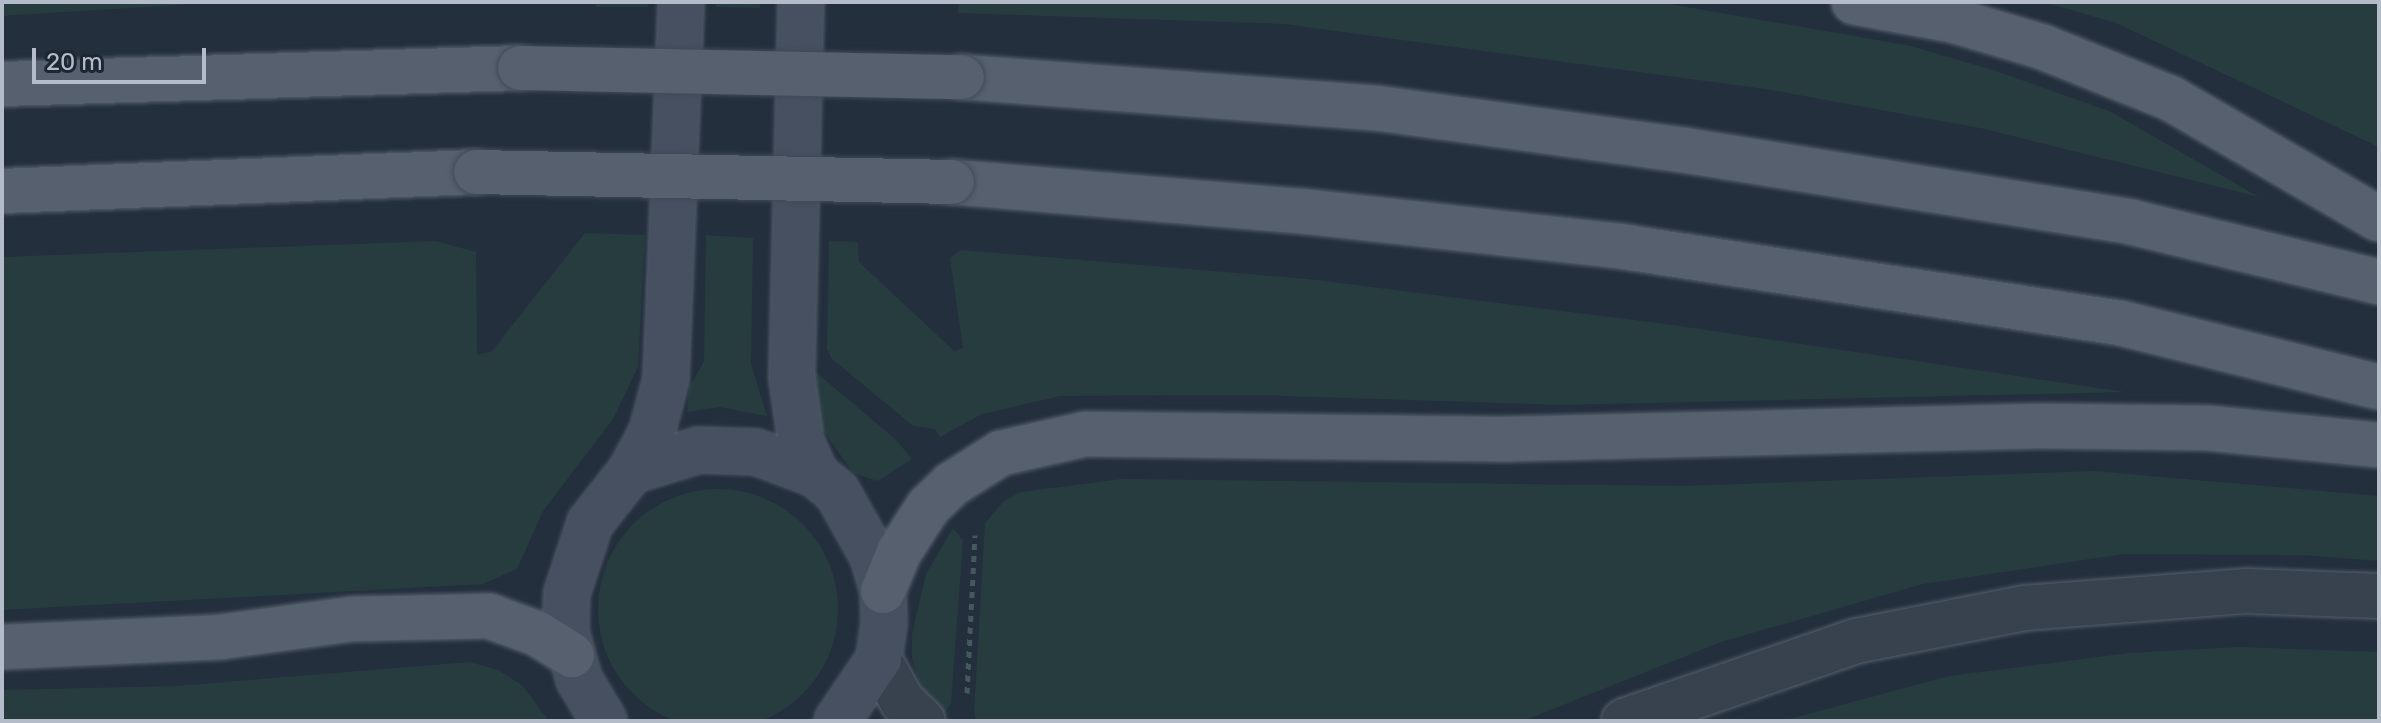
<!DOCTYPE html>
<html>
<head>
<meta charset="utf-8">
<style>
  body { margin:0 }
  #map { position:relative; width:2381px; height:723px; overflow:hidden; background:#242f3e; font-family:Rubik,sans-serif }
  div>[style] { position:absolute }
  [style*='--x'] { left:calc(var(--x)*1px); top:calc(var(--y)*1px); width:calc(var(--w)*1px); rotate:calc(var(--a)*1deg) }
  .green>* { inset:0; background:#263c3f; transform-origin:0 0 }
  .round { border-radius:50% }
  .path>* { height:5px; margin-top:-2.5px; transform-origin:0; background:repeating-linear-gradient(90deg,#44595c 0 6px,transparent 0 12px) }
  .roads { filter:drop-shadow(0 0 2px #565f6c) drop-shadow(0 0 2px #565f6c) }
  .street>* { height:44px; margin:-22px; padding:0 22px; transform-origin:22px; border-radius:22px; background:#38414e }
  .secondary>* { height:44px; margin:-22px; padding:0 22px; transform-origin:22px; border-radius:22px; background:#465061 }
  .primary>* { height:44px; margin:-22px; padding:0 22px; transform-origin:22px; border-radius:22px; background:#56606e }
  .bridges { filter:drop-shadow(0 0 2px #414a57) drop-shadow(0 0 2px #414a57) }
  .primary-bridge>* { height:44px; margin:-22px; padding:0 22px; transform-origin:22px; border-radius:22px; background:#56606e }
  span { translate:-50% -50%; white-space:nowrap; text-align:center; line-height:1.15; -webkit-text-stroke:6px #1d2633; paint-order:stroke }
  .frame { position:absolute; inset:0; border:4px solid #b4bcc9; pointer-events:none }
  .scale { position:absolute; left:32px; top:48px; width:174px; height:36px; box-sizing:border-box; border:4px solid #b4bcc9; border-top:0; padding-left:10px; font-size:24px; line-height:28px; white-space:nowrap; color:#b4bcc9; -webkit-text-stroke:6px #1d2633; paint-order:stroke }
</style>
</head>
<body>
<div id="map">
  <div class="green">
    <i style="clip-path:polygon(2px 2px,225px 2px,2px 16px)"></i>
    <i style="left:596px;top:2px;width:52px;height:5px"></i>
    <i style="clip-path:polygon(716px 2px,760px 2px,760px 8px,716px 7px)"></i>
    <i style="clip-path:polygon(960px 2px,1658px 2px,1911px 46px,1996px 71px,2109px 111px,2259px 197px,1985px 129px,1765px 89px,1284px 24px,957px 13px)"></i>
    <i style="clip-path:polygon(2044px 2px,2379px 2px,2379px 147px,2116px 23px)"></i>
    <i style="clip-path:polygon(585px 233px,645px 235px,638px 367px,613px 419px,543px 511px,517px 569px,483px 584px,2px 610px,2px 257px,435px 241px,476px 252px,477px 355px,492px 351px)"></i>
    <i style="clip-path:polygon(706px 235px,753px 238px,751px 364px,767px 416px,720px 407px,687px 412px,689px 388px,704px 361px)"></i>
    <i style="clip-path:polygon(829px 241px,858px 242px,859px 262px,954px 351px,963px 348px,950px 258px,961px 250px,1308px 279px,1666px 324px,2125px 392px,1561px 405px,1258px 395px,1060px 396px,982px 414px,940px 437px,935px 429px,913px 426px,831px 358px,827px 349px)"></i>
    <i style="clip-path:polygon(810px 367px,896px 440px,912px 459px,878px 481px,853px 473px,821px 427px)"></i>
    <i style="clip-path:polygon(2094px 471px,2379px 496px,2379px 561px,2301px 555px,2124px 554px,1923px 584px,1721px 642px,1523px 721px,976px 721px,974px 712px,985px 523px,1004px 501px,1021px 492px,1122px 479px,1683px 486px)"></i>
    <i class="round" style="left:598px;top:489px;width:240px;height:240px"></i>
    <i style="clip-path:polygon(953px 528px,963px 540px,951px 703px,943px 716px,921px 687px,912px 659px,912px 634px,926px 574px)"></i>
    <i style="clip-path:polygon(2239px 647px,2379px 652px,2379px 721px,1782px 721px,1949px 676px,2129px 653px)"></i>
    <i style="clip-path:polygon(470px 662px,498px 670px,522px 685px,549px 721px,2px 721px,2px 690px,175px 686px)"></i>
  </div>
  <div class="path">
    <i style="--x:967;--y:693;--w:158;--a:-87.1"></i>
  </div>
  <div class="roads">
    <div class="street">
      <i style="--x:879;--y:659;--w:48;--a:61.3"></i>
      <i style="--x:902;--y:701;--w:29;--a:44"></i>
      <i style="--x:1624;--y:721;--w:245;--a:-19"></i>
      <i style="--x:1856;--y:641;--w:171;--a:-11.1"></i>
      <i style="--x:2024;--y:608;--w:224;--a:-4.4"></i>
      <i style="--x:2247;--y:591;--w:132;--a:2.2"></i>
    </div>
    <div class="secondary">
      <i style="--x:801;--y:2;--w:376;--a:91.4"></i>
      <i style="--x:792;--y:378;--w:65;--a:82"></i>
      <i style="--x:801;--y:442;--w:35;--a:66"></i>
      <i style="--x:631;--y:471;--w:71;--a:-17.2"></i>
      <i style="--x:699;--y:450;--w:57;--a:2"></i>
      <i style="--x:756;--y:452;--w:63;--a:20.4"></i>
      <i style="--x:815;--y:474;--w:28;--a:39"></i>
      <i style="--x:837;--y:492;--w:73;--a:60.6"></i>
      <i style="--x:873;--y:556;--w:36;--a:74"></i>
      <i style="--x:883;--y:591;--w:32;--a:88"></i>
      <i style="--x:884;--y:623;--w:36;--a:98"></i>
      <i style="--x:879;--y:659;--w:75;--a:124.1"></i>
      <i style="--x:604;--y:721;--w:49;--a:-120.8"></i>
      <i style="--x:579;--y:679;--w:49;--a:-105.5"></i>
      <i style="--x:566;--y:632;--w:39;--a:-89"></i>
      <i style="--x:567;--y:593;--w:74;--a:-71.8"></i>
      <i style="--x:590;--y:523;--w:66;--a:-51.7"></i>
      <i style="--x:631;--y:471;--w:44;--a:-61.7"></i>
      <i style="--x:652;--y:432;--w:55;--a:-75.2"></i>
      <i style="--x:666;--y:379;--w:377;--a:-87.7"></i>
    </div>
    <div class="primary">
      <i style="--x:1854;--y:2;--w:100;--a:10.4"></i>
      <i style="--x:1952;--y:20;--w:95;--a:16.5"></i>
      <i style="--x:2043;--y:47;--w:137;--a:21.9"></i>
      <i style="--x:2170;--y:98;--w:241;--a:30.1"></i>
      <i style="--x:962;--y:77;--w:415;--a:4.3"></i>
      <i style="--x:1376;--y:108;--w:316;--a:7.8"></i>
      <i style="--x:1689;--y:151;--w:448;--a:9.1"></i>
      <i style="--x:2131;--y:222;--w:255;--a:13.6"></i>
      <i style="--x:2;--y:84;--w:518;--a:-1.77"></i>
      <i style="--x:952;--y:182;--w:350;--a:4.8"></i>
      <i style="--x:1301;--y:211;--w:326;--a:6.3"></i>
      <i style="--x:1625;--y:247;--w:501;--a:8.73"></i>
      <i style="--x:2120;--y:323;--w:267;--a:13.9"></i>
      <i style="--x:2;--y:191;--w:474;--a:-2.3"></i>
      <i style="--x:883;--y:591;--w:42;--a:-67.7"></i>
      <i style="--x:899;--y:552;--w:54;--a:-57.2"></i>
      <i style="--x:928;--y:507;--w:33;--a:-44"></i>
      <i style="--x:952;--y:484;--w:58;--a:-32.3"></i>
      <i style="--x:1001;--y:453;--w:86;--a:-12.7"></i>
      <i style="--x:1085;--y:434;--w:424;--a:0.7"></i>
      <i style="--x:1509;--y:439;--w:531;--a:-1.4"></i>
      <i style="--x:2040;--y:426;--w:168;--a:0.7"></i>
      <i style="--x:2208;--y:428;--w:172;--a:5.7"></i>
      <i style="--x:2;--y:647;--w:218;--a:-2.6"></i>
      <i style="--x:220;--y:637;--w:133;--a:-7.8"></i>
      <i style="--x:352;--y:619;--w:137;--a:-1.3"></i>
      <i style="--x:489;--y:616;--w:52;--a:20.2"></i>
      <i style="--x:538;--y:634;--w:40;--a:32"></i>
    </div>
  </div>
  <div class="bridges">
    <div class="primary-bridge">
      <i style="--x:520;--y:68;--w:442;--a:1.2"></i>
      <i style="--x:476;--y:172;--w:476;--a:1.2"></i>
    </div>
  </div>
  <div class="frame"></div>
  <div class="scale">20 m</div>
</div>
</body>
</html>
